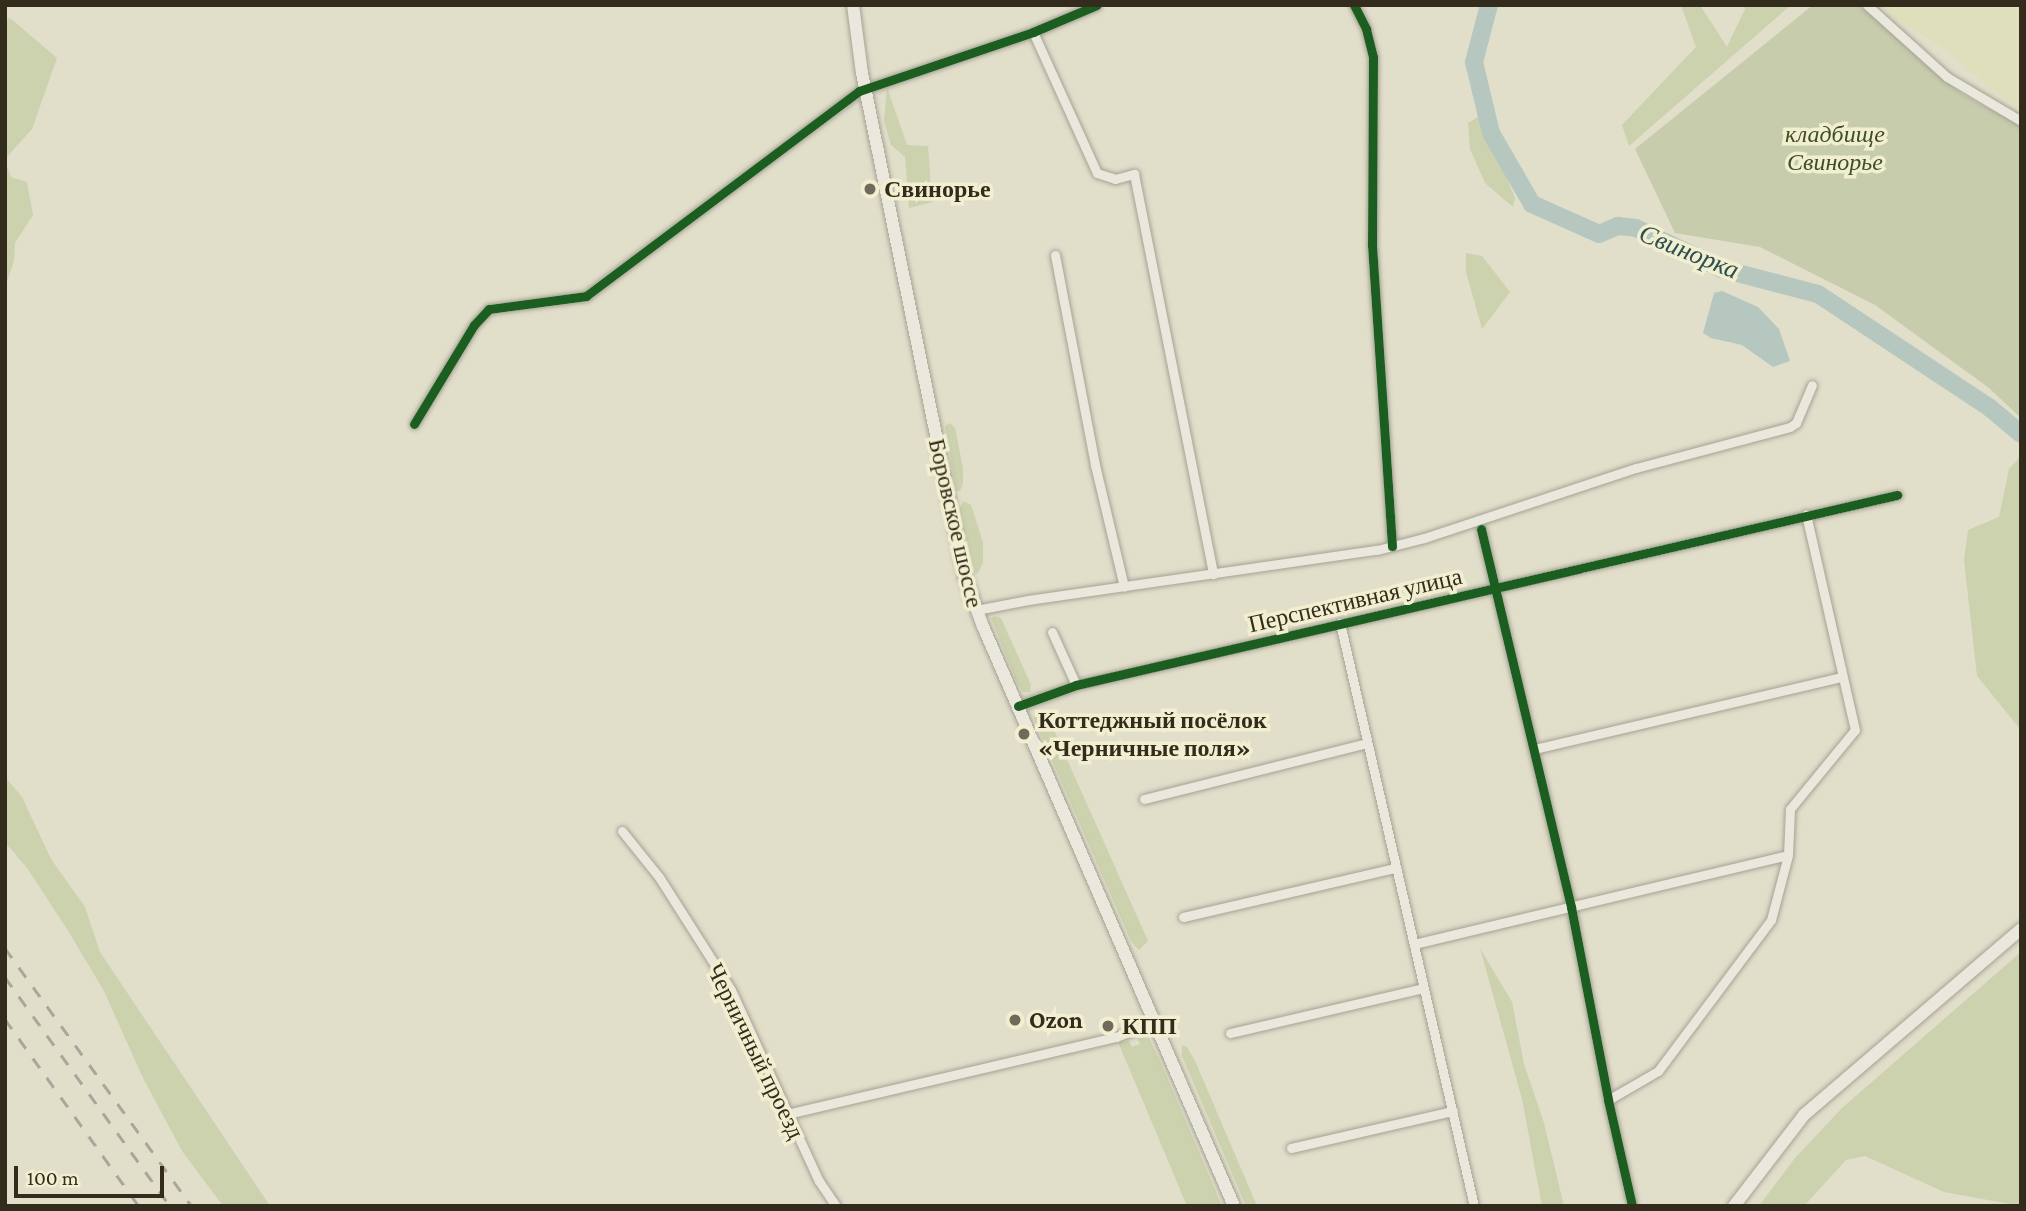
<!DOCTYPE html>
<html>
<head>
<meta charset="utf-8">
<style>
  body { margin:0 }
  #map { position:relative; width:2026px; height:1211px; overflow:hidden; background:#e1deca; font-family:"Crimson Pro",serif }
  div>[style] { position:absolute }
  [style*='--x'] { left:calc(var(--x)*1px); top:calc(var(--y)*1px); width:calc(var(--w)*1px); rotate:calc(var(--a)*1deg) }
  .farmland>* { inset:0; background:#e0dfbb }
  .green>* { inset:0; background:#ccd2ad }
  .cemetery>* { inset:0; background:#c7ccad }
  .water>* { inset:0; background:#b6c7bf }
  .river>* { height:18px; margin:-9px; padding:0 9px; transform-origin:9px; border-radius:9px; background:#b6c7bf }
  .roads { filter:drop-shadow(0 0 2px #a6a294) drop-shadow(0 0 2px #a6a294) }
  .minor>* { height:9px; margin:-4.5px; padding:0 4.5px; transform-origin:4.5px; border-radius:4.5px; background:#eae7dc }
  .secondary>* { height:12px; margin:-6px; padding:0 6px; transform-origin:6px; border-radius:6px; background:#eae7dc }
  .rail>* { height:2.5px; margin-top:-1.25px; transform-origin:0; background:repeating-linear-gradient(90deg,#a9a69c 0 12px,transparent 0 24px) }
  .cycleway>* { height:9px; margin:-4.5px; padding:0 4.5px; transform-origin:4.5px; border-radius:4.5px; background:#1b5e20 }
  .dots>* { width:19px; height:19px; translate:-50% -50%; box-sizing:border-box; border:4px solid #f2eed0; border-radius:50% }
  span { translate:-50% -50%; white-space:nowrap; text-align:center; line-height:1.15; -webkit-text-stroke:7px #f2eed0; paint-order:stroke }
  .park-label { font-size:24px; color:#3e4f25; font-style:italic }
  .poi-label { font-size:24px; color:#332c1d; font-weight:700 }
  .left { translate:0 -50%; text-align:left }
  .street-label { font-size:24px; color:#332c1d }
  .water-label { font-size:26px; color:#2e4f52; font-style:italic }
  .frame { position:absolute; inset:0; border:7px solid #332c1d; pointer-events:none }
  .scale { position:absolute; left:14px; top:1166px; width:150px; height:32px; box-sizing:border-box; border:4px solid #332c1d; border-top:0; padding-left:9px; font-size:21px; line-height:24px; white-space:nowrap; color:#332c1d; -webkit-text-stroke:5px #f2eed0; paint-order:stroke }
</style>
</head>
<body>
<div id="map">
  <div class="farmland">
    <i style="clip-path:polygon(1882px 5px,2021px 5px,2021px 109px,1993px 90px,1948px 51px,1897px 19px)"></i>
  </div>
  <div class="green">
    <i style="clip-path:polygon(1681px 5px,1700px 5px,1727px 47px,1745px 9px,1744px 5px,1791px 5px,1629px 146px,1622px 125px,1696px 47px)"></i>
    <i style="clip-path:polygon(10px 18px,57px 58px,32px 129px,5px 159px,5px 21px)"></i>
    <i style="clip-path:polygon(887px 87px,907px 145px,928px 146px,932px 202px,909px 208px,905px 157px,891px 145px,884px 121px)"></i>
    <i style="clip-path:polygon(1481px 115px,1515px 198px,1513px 207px,1485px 183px,1470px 149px,1468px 123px)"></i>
    <i style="clip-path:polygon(5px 161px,11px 177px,27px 182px,33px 215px,15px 243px,14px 261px,5px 287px)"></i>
    <i style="clip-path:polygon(1466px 253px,1482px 256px,1510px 292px,1482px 329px,1466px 272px)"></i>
    <i style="clip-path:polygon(950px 423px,955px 428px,963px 468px,963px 483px,960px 491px,956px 491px,945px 426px)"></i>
    <i style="clip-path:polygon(2021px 456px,2021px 730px,1977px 676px,1964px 560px,1968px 530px,1999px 517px,2009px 469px)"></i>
    <i style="clip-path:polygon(963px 501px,971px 505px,983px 542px,983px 563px,978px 573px,975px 574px,959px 511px)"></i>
    <i style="clip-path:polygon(995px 616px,1001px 618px,1031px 685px,1030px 692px,1023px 692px,1017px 683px,991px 618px)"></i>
    <i style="clip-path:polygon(1036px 708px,1048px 717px,1058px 739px,1148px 941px,1139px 950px,1131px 941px,1034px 719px)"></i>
    <i style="clip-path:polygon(5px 777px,22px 797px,51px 859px,85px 907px,100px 952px,270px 1206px,223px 1206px,182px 1151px,143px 1078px,104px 991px,67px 929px,27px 868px,5px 842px)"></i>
    <i style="clip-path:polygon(1480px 948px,1512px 1002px,1524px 1064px,1544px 1123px,1564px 1206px,1542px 1206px,1522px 1099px)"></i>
    <i style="clip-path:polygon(2021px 952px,2021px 1206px,1944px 1192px,1865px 1156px,1846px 1160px,1804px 1206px,1759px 1206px,1795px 1158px,1842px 1108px)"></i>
    <i style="clip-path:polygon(1148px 1036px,1161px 1063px,1222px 1206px,1187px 1206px,1118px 1042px,1129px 1041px,1132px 1047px,1140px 1044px,1137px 1038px)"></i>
    <i style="clip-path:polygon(1182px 1045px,1187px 1047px,1196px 1063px,1257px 1206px,1246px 1206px,1182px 1056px)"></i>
  </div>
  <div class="cemetery">
    <i style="clip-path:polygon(1813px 5px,1859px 5px,1962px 94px,2021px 126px,2021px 418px,1989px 388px,1875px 305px,1760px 247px,1675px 233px,1635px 149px)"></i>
  </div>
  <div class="water">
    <i style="clip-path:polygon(1722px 291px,1758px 307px,1779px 329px,1790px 361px,1773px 367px,1742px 345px,1711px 338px,1703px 333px,1714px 293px)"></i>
  </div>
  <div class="river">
    <i style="--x:1489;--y:5;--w:59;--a:104.7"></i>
    <i style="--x:1474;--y:62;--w:73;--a:76.5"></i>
    <i style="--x:1491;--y:133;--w:82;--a:60"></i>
    <i style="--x:1532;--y:204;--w:73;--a:24.1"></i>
    <i style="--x:1599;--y:234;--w:21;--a:-23"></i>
    <i style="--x:1618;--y:226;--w:18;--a:6"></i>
    <i style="--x:1636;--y:228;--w:95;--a:25.5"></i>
    <i style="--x:1722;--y:269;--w:99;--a:14.6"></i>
    <i style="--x:1818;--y:294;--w:206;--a:33.5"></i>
    <i style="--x:1990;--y:408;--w:40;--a:40"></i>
  </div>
  <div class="roads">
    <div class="minor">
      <i style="--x:1354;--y:5;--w:27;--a:63"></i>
      <i style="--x:1366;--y:29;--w:29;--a:76"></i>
      <i style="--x:1373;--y:57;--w:188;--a:90.3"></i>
      <i style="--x:1372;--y:245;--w:302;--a:86.2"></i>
      <i style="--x:1867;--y:5;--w:108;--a:42"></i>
      <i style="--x:1947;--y:77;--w:86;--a:30.7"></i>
      <i style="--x:1033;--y:32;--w:155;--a:65.6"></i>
      <i style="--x:1097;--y:173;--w:19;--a:18"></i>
      <i style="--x:1115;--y:179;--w:20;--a:-15"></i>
      <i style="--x:1134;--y:174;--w:408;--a:78.8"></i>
      <i style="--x:1055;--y:255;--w:214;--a:79.2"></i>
      <i style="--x:1095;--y:465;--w:125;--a:76.6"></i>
      <i style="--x:414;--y:424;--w:116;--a:-58.8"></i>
      <i style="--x:474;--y:325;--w:22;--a:-47"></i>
      <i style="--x:489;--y:309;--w:98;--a:-7.6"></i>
      <i style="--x:586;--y:296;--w:341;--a:-36.9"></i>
      <i style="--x:859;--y:91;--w:184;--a:-18.7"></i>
      <i style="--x:1033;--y:32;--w:69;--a:-22.9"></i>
      <i style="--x:1481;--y:529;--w:389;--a:76.6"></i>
      <i style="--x:1571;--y:907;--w:197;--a:79.1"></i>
      <i style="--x:1608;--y:1100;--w:109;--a:77.2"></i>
      <i style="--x:976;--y:610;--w:53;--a:-10.9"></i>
      <i style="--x:1028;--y:600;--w:353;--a:-8.2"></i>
      <i style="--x:1377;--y:550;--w:49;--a:-14.3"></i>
      <i style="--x:1424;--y:538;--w:223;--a:-18.3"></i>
      <i style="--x:1636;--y:468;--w:159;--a:-14.9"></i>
      <i style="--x:1790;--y:427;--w:7;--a:-34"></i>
      <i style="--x:1796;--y:423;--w:41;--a:-67.2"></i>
      <i style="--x:1340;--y:623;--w:598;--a:77.06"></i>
      <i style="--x:1052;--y:632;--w:58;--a:65.6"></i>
      <i style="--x:1018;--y:706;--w:62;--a:-19.9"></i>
      <i style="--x:1076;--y:685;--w:843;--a:-13.03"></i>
      <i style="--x:1534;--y:749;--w:315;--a:-13.2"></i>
      <i style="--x:1144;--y:799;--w:230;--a:-14.1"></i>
      <i style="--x:622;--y:831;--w:59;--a:51.2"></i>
      <i style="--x:659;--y:877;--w:134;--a:57.5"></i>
      <i style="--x:731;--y:990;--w:210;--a:65.3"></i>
      <i style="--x:819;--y:1181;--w:30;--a:56"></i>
      <i style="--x:1183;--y:917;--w:219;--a:-13"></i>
      <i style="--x:1414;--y:944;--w:384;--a:-13.4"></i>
      <i style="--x:1230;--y:1033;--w:198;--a:-13.1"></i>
      <i style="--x:1608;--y:1100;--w:58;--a:-30.1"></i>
      <i style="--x:1658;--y:1071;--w:189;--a:-53.2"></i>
      <i style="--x:1771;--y:920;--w:67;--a:-75.3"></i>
      <i style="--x:1788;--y:855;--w:46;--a:-87.5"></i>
      <i style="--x:1790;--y:809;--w:102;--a:-50.6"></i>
      <i style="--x:1855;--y:730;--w:221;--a:-102.8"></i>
      <i style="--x:787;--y:1114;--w:338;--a:-13.2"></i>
      <i style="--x:1116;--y:1037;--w:41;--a:-21.5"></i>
      <i style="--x:1291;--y:1148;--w:166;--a:-12.9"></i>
    </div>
    <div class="secondary">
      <i style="--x:853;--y:5;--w:69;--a:82.5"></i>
      <i style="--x:862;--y:73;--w:514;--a:78.45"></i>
      <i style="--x:965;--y:577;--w:50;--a:70.1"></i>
      <i style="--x:982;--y:624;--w:634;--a:66.59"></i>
      <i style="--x:1734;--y:1206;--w:115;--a:-52.4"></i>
      <i style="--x:1804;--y:1115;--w:286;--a:-40.6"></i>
    </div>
  </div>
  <div class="rail">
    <i style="--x:5;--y:948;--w:319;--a:54.1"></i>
    <i style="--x:5;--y:977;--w:282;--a:54.2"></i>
    <i style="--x:5;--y:1019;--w:230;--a:54.4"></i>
  </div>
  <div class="cycleway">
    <i style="--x:1354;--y:5;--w:27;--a:63"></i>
    <i style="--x:1366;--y:29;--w:29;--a:76"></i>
    <i style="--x:1373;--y:57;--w:188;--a:90.3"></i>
    <i style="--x:1372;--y:245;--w:302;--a:86.2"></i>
    <i style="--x:414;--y:424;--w:116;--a:-58.8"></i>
    <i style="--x:474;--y:325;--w:22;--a:-47"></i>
    <i style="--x:489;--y:309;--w:98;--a:-7.6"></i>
    <i style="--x:586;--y:296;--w:341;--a:-36.9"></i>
    <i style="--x:859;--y:91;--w:184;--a:-18.7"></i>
    <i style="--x:1033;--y:32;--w:69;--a:-22.9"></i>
    <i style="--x:1481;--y:529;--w:389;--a:76.6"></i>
    <i style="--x:1571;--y:907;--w:197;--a:79.1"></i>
    <i style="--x:1608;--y:1100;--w:109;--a:77.2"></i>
    <i style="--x:1018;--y:706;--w:62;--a:-19.9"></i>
    <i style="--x:1076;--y:685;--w:843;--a:-13.03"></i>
  </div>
  <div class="dots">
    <i style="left:870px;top:189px;background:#706a5a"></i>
    <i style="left:1024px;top:734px;background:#706a5a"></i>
    <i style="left:1015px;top:1020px;background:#706a5a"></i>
    <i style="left:1108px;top:1026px;background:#706a5a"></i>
  </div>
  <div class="park-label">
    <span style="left:1835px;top:148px">кладбище<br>Свинорье</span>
  </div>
  <div class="poi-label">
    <span class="left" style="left:884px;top:189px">Свинорье</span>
    <span class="left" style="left:1038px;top:734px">Коттеджный посёлок<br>«Черничные поля»</span>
    <span class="left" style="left:1029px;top:1020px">Ozon</span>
    <span class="left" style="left:1122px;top:1026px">КПП</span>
  </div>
  <div class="street-label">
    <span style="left:956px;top:523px;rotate:77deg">Боровское шоссе</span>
    <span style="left:1355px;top:600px;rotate:-13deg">Перспективная улица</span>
    <span style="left:756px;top:1051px;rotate:64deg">Черничный проезд</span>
  </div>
  <div class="water-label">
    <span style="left:1689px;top:252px;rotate:22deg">Свинорка</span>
  </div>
  <div class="frame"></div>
  <div class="scale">100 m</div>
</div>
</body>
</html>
